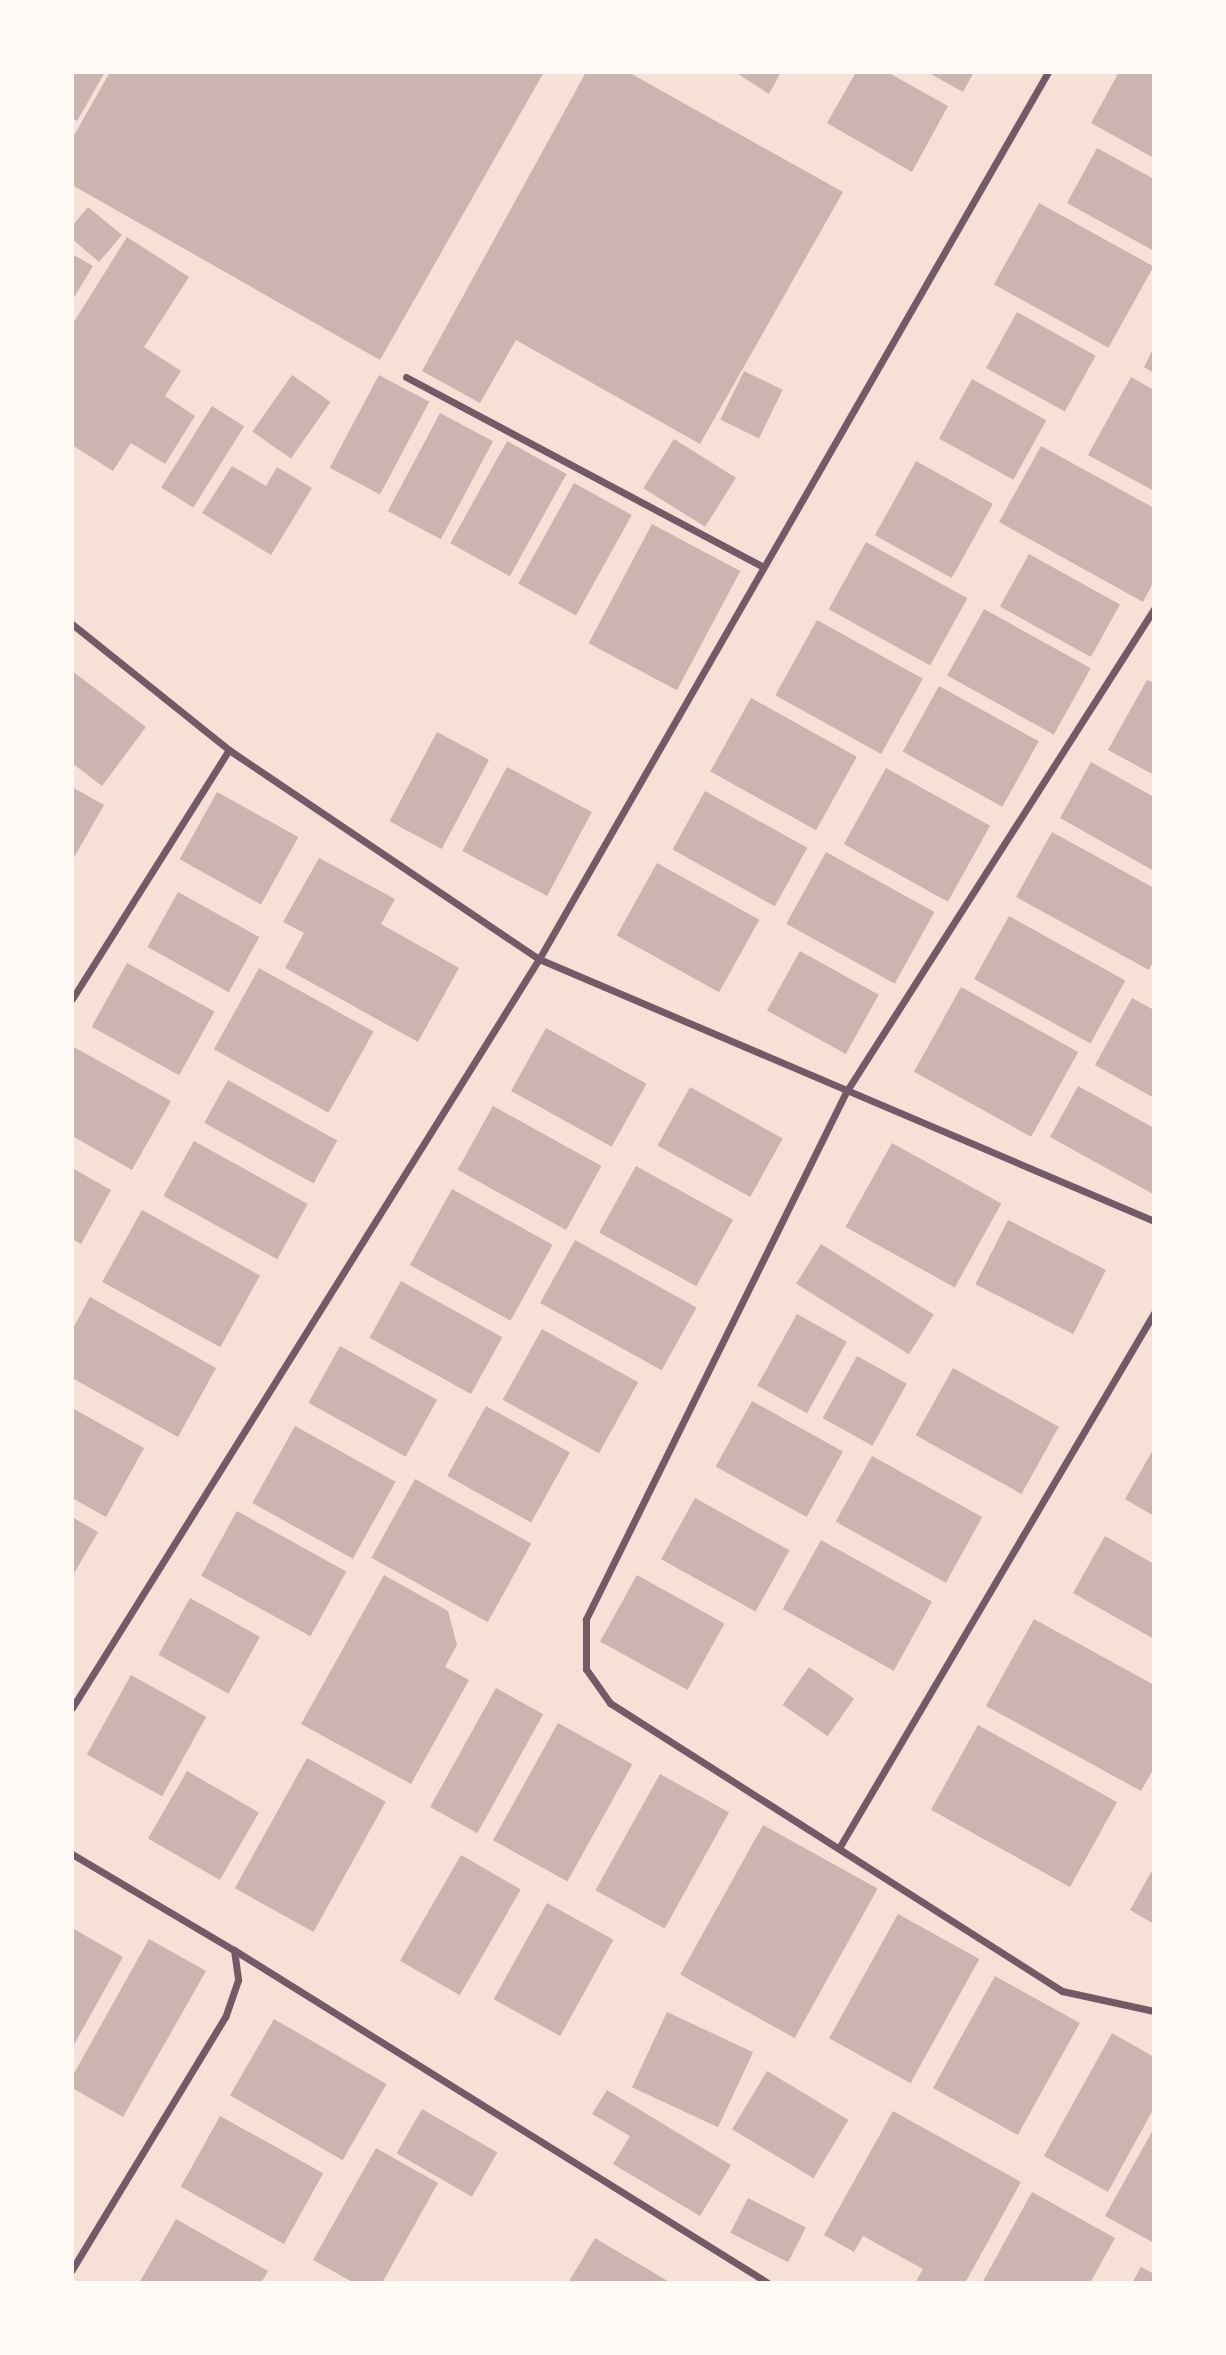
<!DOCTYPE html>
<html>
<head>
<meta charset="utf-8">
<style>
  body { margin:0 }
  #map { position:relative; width:1226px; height:2355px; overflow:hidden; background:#f7e1d7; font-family:"Fira Sans",sans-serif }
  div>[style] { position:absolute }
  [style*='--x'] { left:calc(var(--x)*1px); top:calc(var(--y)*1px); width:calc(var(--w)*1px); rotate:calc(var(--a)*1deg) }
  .building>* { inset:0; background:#ccb4b1; transform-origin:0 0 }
  .minor>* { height:7px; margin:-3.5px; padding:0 3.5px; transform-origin:3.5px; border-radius:3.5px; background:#755966 }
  span { translate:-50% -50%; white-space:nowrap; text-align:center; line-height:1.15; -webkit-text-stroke:5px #fffaf5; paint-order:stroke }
  .frame { position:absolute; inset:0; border:74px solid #fffaf5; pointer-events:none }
</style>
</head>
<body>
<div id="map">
  <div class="building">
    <i style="clip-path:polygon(72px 72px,105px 72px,77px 121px,72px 118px)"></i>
    <i style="clip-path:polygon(110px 72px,544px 72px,380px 360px,72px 185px,72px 139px)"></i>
    <i style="clip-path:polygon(586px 72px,628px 72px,843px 192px,700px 444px,516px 340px,480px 403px,422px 371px)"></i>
    <i style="clip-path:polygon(735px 72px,781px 72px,769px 94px)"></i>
    <i style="clip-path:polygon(856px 72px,887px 72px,948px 106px,912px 172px,827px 123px)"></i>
    <i style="clip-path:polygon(927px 72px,974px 72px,963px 92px)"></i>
    <i style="clip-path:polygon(1119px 72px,1154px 72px,1154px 158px,1091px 123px)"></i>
    <i style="clip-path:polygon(1097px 148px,1154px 179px,1154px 251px,1067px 203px)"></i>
    <i style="left:1039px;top:203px;width:131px;height:93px;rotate:29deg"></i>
    <i style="clip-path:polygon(88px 207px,122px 235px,99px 262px,72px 239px,72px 226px)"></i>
    <i style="clip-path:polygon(127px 237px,189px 277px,144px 347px,181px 371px,165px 396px,195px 416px,165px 464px,131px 443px,113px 471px,72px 445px,72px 325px)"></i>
    <i style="clip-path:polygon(72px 254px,93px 266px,72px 301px)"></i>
    <i style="left:1017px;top:312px;width:90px;height:64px;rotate:29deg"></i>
    <i style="clip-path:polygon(1154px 347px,1154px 373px,1144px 367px)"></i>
    <i style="left:744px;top:371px;width:43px;height:54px;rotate:26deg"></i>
    <i style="left:292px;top:375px;width:47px;height:69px;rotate:35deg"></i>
    <i style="left:379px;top:375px;width:57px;height:105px;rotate:28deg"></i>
    <i style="clip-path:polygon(1131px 377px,1154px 390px,1154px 491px,1088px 455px)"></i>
    <i style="left:972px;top:379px;width:85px;height:68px;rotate:29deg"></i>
    <i style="left:212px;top:406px;width:38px;height:96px;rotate:32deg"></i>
    <i style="left:440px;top:413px;width:60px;height:111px;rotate:28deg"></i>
    <i style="left:674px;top:439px;width:73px;height:58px;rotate:32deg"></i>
    <i style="left:507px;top:441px;width:68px;height:117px;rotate:29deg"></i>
    <i style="clip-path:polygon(1041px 446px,1154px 508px,1154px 581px,1143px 602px,999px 522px)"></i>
    <i style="left:916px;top:461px;width:88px;height:85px;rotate:29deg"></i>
    <i style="clip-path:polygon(232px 466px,266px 486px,277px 467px,312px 488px,271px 555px,202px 513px)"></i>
    <i style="left:574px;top:483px;width:66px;height:115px;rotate:29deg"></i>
    <i style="left:652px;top:524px;width:100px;height:135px;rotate:28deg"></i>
    <i style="left:866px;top:542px;width:116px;height:77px;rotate:29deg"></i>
    <i style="left:1029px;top:554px;width:104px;height:60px;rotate:29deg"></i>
    <i style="left:984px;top:609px;width:122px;height:76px;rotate:29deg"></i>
    <i style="left:817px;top:620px;width:121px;height:86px;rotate:29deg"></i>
    <i style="clip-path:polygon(72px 671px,146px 727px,102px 786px,72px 763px)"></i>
    <i style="clip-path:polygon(1147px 680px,1154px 683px,1154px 775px,1108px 750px)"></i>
    <i style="left:939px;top:686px;width:114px;height:75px;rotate:29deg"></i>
    <i style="left:751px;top:698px;width:121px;height:84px;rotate:29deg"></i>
    <i style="left:437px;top:732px;width:59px;height:101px;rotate:28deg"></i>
    <i style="clip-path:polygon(1091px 762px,1154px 797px,1154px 871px,1060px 818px)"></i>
    <i style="left:507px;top:767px;width:96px;height:95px;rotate:28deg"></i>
    <i style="left:886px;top:768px;width:119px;height:87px;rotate:29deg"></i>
    <i style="clip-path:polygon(72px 787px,104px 805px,72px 861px)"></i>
    <i style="left:705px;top:791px;width:117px;height:67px;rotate:29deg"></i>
    <i style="left:217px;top:792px;width:93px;height:77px;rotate:29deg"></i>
    <i style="clip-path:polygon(1052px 832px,1154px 888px,1154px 960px,1149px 970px,1016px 897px)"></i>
    <i style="left:826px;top:852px;width:124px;height:82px;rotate:29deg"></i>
    <i style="clip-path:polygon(319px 858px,395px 899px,381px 924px,459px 968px,418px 1042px,285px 968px,304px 933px,283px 922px)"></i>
    <i style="left:657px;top:863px;width:117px;height:83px;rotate:29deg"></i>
    <i style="left:178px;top:892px;width:93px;height:63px;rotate:29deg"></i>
    <i style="left:1009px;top:916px;width:133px;height:72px;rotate:29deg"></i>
    <i style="left:800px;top:951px;width:90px;height:68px;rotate:29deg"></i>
    <i style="left:127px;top:963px;width:100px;height:73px;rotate:29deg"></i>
    <i style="left:259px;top:968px;width:131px;height:93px;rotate:29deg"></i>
    <i style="left:961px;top:987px;width:134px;height:97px;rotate:29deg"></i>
    <i style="clip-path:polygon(1132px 998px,1154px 1010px,1154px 1098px,1095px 1065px)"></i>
    <i style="left:546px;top:1028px;width:115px;height:72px;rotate:29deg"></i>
    <i style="clip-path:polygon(72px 1046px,171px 1101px,132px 1170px,72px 1136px)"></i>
    <i style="left:228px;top:1080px;width:125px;height:49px;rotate:29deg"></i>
    <i style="clip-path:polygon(1078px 1086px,1154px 1128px,1153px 1194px,1050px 1137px)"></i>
    <i style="left:690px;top:1087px;width:106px;height:67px;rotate:29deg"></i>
    <i style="left:493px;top:1106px;width:124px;height:73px;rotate:29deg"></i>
    <i style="left:194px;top:1141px;width:130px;height:63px;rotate:29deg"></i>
    <i style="left:892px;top:1143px;width:125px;height:96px;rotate:29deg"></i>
    <i style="left:636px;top:1166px;width:111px;height:76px;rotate:29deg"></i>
    <i style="clip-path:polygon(72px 1168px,111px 1190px,81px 1244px,72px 1239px)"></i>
    <i style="left:452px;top:1189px;width:115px;height:87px;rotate:29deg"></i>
    <i style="left:142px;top:1210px;width:135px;height:82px;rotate:29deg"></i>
    <i style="left:1008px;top:1220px;width:110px;height:72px;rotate:27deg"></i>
    <i style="left:575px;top:1240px;width:139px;height:72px;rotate:29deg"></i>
    <i style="left:821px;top:1244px;width:133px;height:47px;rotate:32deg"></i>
    <i style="left:401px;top:1281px;width:116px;height:65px;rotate:29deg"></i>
    <i style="clip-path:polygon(90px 1297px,216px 1368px,178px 1437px,72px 1378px,72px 1330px)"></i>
    <i style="left:797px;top:1314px;width:57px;height:82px;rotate:29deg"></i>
    <i style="left:542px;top:1329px;width:110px;height:81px;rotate:29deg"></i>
    <i style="left:340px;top:1346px;width:111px;height:65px;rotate:29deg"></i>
    <i style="left:857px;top:1356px;width:57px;height:71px;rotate:29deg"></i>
    <i style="left:953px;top:1368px;width:121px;height:77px;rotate:29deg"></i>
    <i style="left:752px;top:1401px;width:104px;height:75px;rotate:29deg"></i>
    <i style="left:486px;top:1406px;width:96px;height:80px;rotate:29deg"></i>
    <i style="clip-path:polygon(72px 1408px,144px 1448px,106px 1517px,72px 1498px)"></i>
    <i style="left:295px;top:1426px;width:115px;height:88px;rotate:29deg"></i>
    <i style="clip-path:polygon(1154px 1448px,1154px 1516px,1125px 1499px)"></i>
    <i style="left:872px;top:1456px;width:126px;height:75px;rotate:29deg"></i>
    <i style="left:415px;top:1479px;width:133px;height:90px;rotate:29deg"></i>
    <i style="left:695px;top:1498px;width:108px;height:70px;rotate:29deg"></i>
    <i style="left:237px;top:1511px;width:125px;height:74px;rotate:29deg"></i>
    <i style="clip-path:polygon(72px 1517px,98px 1532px,72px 1577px)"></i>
    <i style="clip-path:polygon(1105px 1536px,1154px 1564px,1154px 1639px,1073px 1593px)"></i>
    <i style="left:821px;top:1540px;width:127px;height:79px;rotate:29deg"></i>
    <i style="clip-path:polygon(384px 1575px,448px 1611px,457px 1645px,445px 1667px,469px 1680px,411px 1784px,301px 1724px)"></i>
    <i style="left:637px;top:1575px;width:100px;height:76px;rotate:29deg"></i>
    <i style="left:190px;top:1598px;width:80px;height:65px;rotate:29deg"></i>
    <i style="clip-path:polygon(1034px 1619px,1154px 1685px,1154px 1768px,1141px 1791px,986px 1706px)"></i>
    <i style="left:809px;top:1667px;width:55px;height:46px;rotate:35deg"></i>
    <i style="left:131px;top:1675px;width:86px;height:91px;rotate:29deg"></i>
    <i style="left:496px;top:1688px;width:54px;height:136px;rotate:29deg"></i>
    <i style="left:558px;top:1723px;width:85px;height:134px;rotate:29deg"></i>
    <i style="left:978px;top:1725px;width:159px;height:97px;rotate:29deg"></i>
    <i style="left:307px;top:1758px;width:90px;height:149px;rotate:29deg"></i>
    <i style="left:187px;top:1771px;width:83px;height:78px;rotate:30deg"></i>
    <i style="left:660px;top:1774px;width:79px;height:133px;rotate:29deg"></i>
    <i style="left:763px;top:1825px;width:131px;height:171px;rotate:29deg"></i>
    <i style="left:461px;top:1855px;width:69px;height:122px;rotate:30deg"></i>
    <i style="clip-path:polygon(1154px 1867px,1154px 1924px,1130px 1910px)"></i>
    <i style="left:547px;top:1903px;width:76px;height:110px;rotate:29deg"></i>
    <i style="left:898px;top:1914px;width:93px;height:142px;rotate:29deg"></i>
    <i style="clip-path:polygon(72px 1928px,123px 1957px,72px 2048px)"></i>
    <i style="clip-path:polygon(149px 1939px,206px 1971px,123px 2117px,72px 2088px,72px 2077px)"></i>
    <i style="left:995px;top:1976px;width:97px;height:128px;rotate:29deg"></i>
    <i style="left:667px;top:2012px;width:95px;height:83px;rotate:25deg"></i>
    <i style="left:274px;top:2019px;width:130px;height:88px;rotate:30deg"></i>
    <i style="clip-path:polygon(1112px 2033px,1154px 2057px,1154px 2108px,1108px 2192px,1044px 2156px)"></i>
    <i style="left:767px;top:2071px;width:95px;height:68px;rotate:31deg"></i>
    <i style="clip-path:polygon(607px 2090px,731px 2165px,700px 2216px,613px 2164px,630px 2136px,592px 2114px)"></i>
    <i style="left:422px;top:2109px;width:87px;height:51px;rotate:30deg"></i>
    <i style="clip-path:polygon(893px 2111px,1021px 2182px,965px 2283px,915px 2283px,923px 2269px,863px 2236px,854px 2252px,824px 2235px)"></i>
    <i style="left:220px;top:2116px;width:118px;height:81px;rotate:29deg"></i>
    <i style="clip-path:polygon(1154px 2128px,1154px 2243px,1105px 2216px)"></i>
    <i style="clip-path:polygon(376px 2148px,438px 2183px,382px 2283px,354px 2283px,313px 2260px)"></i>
    <i style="clip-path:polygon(1032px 2192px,1115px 2238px,1090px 2283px,982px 2283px)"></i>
    <i style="left:748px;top:2198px;width:65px;height:39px;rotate:27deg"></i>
    <i style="clip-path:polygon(176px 2219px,268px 2271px,261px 2283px,139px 2283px)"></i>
    <i style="clip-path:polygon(595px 2238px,671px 2283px,568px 2283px)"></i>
    <i style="clip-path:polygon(1141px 2267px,1154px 2274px,1154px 2283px,1132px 2283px)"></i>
  </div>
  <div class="minor">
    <i style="--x:406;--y:377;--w:404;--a:28"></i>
    <i style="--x:1154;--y:609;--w:573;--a:122.52"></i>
    <i style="--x:846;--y:1092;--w:588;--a:116.26"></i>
    <i style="--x:586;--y:1619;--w:50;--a:90"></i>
    <i style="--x:586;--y:1669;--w:42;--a:54.8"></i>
    <i style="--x:610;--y:1703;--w:536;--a:32.5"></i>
    <i style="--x:1062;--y:1991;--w:94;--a:12.3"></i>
    <i style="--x:72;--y:624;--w:201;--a:38.7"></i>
    <i style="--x:229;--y:750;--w:374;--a:34"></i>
    <i style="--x:539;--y:959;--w:668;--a:23.07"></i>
    <i style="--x:72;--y:999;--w:294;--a:-57.8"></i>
    <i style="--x:72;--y:1708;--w:883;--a:-58.06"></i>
    <i style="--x:539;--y:959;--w:1023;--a:-60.15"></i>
    <i style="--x:839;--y:1848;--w:621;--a:-59.51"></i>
    <i style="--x:72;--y:1854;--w:188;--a:30.7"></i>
    <i style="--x:234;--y:1950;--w:30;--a:82"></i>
    <i style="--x:238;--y:1980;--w:39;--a:109"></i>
    <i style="--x:225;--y:2017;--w:296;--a:121.2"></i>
    <i style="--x:234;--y:1950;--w:629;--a:31.95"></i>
  </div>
  <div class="frame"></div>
</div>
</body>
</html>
